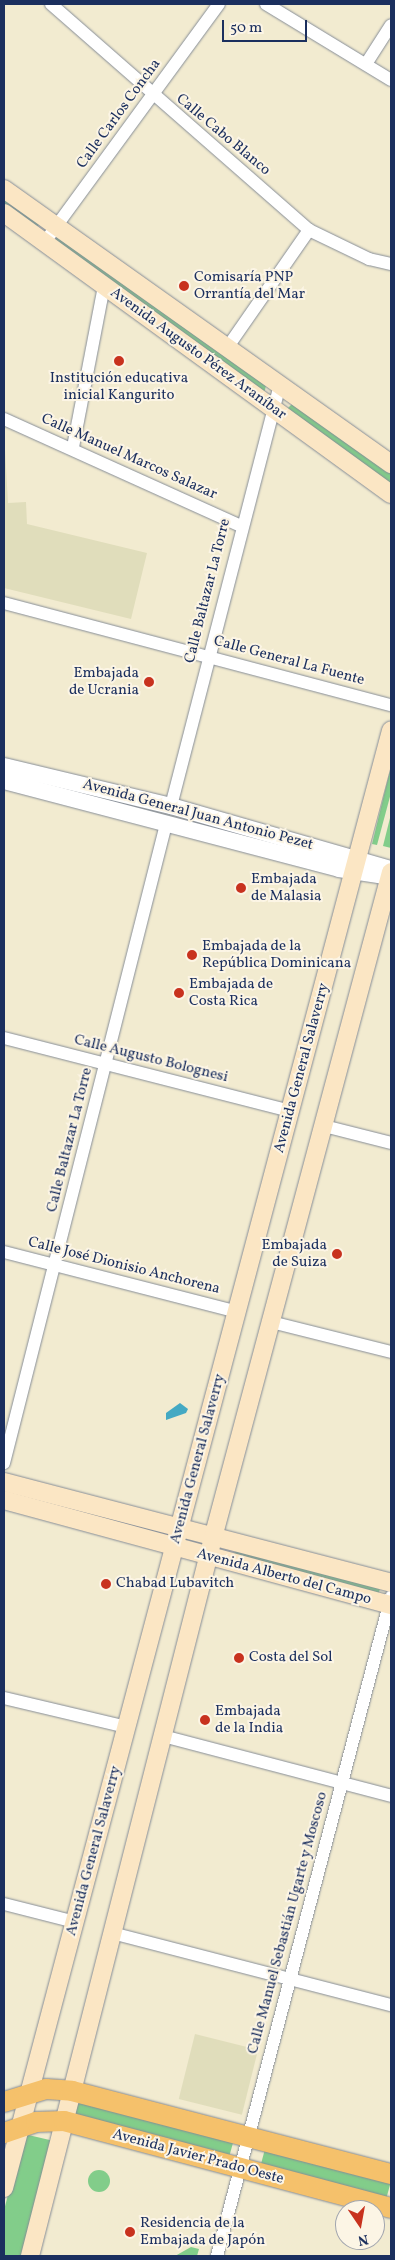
<!DOCTYPE html>
<html>
<head>
<meta charset="utf-8">
<style>
  body { margin:0 }
  #map { position:relative; width:395px; height:2260px; overflow:hidden; background:#f2ebd0; font-family:Vollkorn,serif }
  div>[style] { position:absolute }
  [style*='--x'] { left:calc(var(--x)*1px); top:calc(var(--y)*1px); width:calc(var(--w)*1px); rotate:calc(var(--a)*1deg) }
  .built>* { inset:0; background:#e0ddbb; transform-origin:0 0 }
  .green>* { inset:0; background:#82cd8a; transform-origin:0 0 }
  .round { border-radius:50% }
  .water>* { inset:0; background:#44a9c3 }
  .roads { filter:drop-shadow(0 0 1px #868d97) drop-shadow(0 0 1px #868d97) }
  .minor>* { height:12px; margin:-6px; padding:0 6px; transform-origin:6px; border-radius:6px; background:#fff }
  .tertiary>* { height:16px; margin:-8px; padding:0 8px; transform-origin:8px; border-radius:8px; background:#fff }
  .secondary>* { height:18px; margin:-9px; padding:0 9px; transform-origin:9px; border-radius:9px; background:#fbe6c4 }
  .primary>* { height:20px; margin:-10px; padding:0 10px; transform-origin:10px; border-radius:10px; background:#f5c16b }
  .dots>* { width:14px; height:14px; translate:-50% -50%; box-sizing:border-box; border:2px solid #fcf5e5; border-radius:50% }
  span { translate:-50% -50%; white-space:nowrap; text-align:center; line-height:1.15; -webkit-text-stroke:4px #fcf5e5; paint-order:stroke }
  .street-label { font-size:15px; color:#1b2f5e }
  .poi-label { font-size:15px; color:#1b2f5e }
  .left { translate:0 -50%; text-align:left }
  .right { translate:-100% -50%; text-align:right }
  .frame { position:absolute; inset:0; border:5px solid #1b2f5e; pointer-events:none }
  .north { position:absolute; left:335px; top:2200px; width:50px; height:50px; box-sizing:border-box; background:#fcf5e5; border:1px solid #a2a6af; border-radius:50%; rotate:168deg; font-size:14px; font-weight:700; line-height:20px; text-align:center; color:#1b2f5e }
  .north::after { content:''; display:block; margin:auto; width:18px; height:22px; background:#c8321e; clip-path:polygon(50% 0,100% 100%,50% 72%,0 100%) }
  .scale { position:absolute; left:222px; top:20px; width:85px; height:22px; box-sizing:border-box; border:2px solid #1b2f5e; border-top:0; padding-left:6px; font-size:15px; line-height:18px; white-space:nowrap; color:#1b2f5e; -webkit-text-stroke:4px #fcf5e5; paint-order:stroke }
</style>
</head>
<body>
<div id="map">
  <div class="built">
    <i style="clip-path:polygon(4px 431px,8px 503px,26px 502px,27px 524px,147px 553px,131px 619px,4px 588px)"></i>
    <i style="left:195px;top:2034px;width:65px;height:67px;rotate:14deg"></i>
  </div>
  <div class="green">
    <i style="clip-path:polygon(4px 196px,40px 222px,36px 230px,4px 207px)"></i>
    <i style="clip-path:polygon(57px 237px,266px 385px,265px 390px,263px 393px,53px 242px)"></i>
    <i style="clip-path:polygon(293px 403px,391px 473px,391px 486px,287px 409px)"></i>
    <i style="clip-path:polygon(391px 766px,391px 793px,377px 845px,372px 844px)"></i>
    <i style="clip-path:polygon(391px 814px,391px 848px,383px 846px)"></i>
    <i style="clip-path:polygon(237px 1547px,381px 1585px,377px 1599px,232px 1558px)"></i>
    <i style="clip-path:polygon(79px 2097px,233px 2143px,229px 2157px,73px 2121px)"></i>
    <i style="clip-path:polygon(24px 2134px,54px 2141px,21px 2256px,4px 2256px,4px 2210px)"></i>
    <i style="left:265px;top:2149px;width:130px;height:16px;rotate:15deg"></i>
    <i class="round" style="left:88px;top:2170px;width:22px;height:22px"></i>
    <i style="clip-path:polygon(191px 2247px,199px 2249px,197px 2256px,175px 2256px)"></i>
  </div>
  <div class="water">
    <i style="clip-path:polygon(180px 1403px,188px 1409px,186px 1413px,166px 1420px,166px 1413px)"></i>
  </div>
  <div class="roads">
    <div class="minor">
      <i style="--x:51;--y:4;--w:343;--a:41.2"></i>
      <i style="--x:309;--y:230;--w:67;--a:25.8"></i>
      <i style="--x:369;--y:259;--w:23;--a:13"></i>
      <i style="--x:266;--y:4;--w:146;--a:31.3"></i>
      <i style="--x:366;--y:64;--w:46;--a:-57.3"></i>
      <i style="--x:44;--y:243;--w:296;--a:-53.8"></i>
      <i style="--x:227;--y:348;--w:144;--a:-55.2"></i>
      <i style="--x:4;--y:419;--w:260;--a:24.3"></i>
      <i style="--x:73;--y:447;--w:164;--a:-79.1"></i>
      <i style="--x:4;--y:603;--w:400;--a:14.8"></i>
      <i style="--x:171;--y:806;--w:435;--a:-75.5"></i>
      <i style="--x:4;--y:1038;--w:295;--a:14.3"></i>
      <i style="--x:324;--y:1126;--w:69;--a:14.2"></i>
      <i style="--x:4;--y:1252;--w:241;--a:14.4"></i>
      <i style="--x:271;--y:1322;--w:124;--a:14"></i>
      <i style="--x:4;--y:1463;--w:659;--a:-75.77"></i>
      <i style="--x:4;--y:1698;--w:126;--a:13.3"></i>
      <i style="--x:163;--y:1736;--w:236;--a:14.7"></i>
      <i style="--x:4;--y:1904;--w:73;--a:14.2"></i>
      <i style="--x:112;--y:1933;--w:288;--a:14.5"></i>
      <i style="--x:217;--y:2256;--w:682;--a:-75.21"></i>
    </div>
    <div class="tertiary">
      <i style="--x:4;--y:766;--w:172;--a:13.5"></i>
      <i style="--x:171;--y:806;--w:229;--a:16"></i>
      <i style="--x:4;--y:781;--w:346;--a:14.7"></i>
      <i style="--x:339;--y:869;--w:53;--a:8.7"></i>
    </div>
    <div class="secondary">
      <i style="--x:4;--y:189;--w:475;--a:35.4"></i>
      <i style="--x:4;--y:213;--w:478;--a:36"></i>
      <i style="--x:4;--y:1482;--w:400;--a:14.6"></i>
      <i style="--x:4;--y:1500;--w:401;--a:15.2"></i>
      <i style="--x:4;--y:2188;--w:1508;--a:-75.13"></i>
      <i style="--x:30;--y:2256;--w:745;--a:-75.7"></i>
      <i style="--x:214;--y:1534;--w:685;--a:-75.03"></i>
    </div>
    <div class="primary">
      <i style="--x:4;--y:2102;--w:44;--a:-17.2"></i>
      <i style="--x:46;--y:2089;--w:26;--a:4"></i>
      <i style="--x:72;--y:2091;--w:330;--a:14.6"></i>
      <i style="--x:4;--y:2133;--w:34;--a:-19"></i>
      <i style="--x:36;--y:2122;--w:28;--a:-2"></i>
      <i style="--x:64;--y:2121;--w:338;--a:14.9"></i>
    </div>
  </div>
  <div class="dots">
    <i style="left:184px;top:286px;background:#c8321e"></i>
    <i style="left:119px;top:361px;background:#c8321e"></i>
    <i style="left:149px;top:682px;background:#c8321e"></i>
    <i style="left:241px;top:888px;background:#c8321e"></i>
    <i style="left:192px;top:955px;background:#c8321e"></i>
    <i style="left:179px;top:993px;background:#c8321e"></i>
    <i style="left:337px;top:1254px;background:#c8321e"></i>
    <i style="left:106px;top:1584px;background:#c8321e"></i>
    <i style="left:239px;top:1658px;background:#c8321e"></i>
    <i style="left:205px;top:1720px;background:#c8321e"></i>
    <i style="left:130px;top:2232px;background:#c8321e"></i>
  </div>
  <div class="street-label">
    <span style="left:119px;top:114px;rotate:-54deg">Calle Carlos Concha</span>
    <span style="left:223px;top:135px;rotate:40deg">Calle Cabo Blanco</span>
    <span style="left:198px;top:354px;rotate:36deg">Avenida Augusto Pérez Araníbar</span>
    <span style="left:129px;top:457px;rotate:24deg">Calle Manuel Marcos Salazar</span>
    <span style="left:208px;top:591px;rotate:-76deg">Calle Baltazar La Torre</span>
    <span style="left:289px;top:661px;rotate:15deg">Calle General La Fuente</span>
    <span style="left:198px;top:815px;rotate:15deg">Avenida General Juan Antonio Pezet</span>
    <span style="left:151px;top:1059px;rotate:14deg">Calle Augusto Bolognesi</span>
    <span style="left:302px;top:1068px;rotate:-75deg">Avenida General Salaverry</span>
    <span style="left:70px;top:1140px;rotate:-76deg">Calle Baltazar La Torre</span>
    <span style="left:124px;top:1266px;rotate:14deg">Calle José Dionisio Anchorena</span>
    <span style="left:198px;top:1459px;rotate:-75deg">Avenida General Salaverry</span>
    <span style="left:284px;top:1577px;rotate:15deg">Avenida Alberto del Campo</span>
    <span style="left:94px;top:1851px;rotate:-75deg">Avenida General Salaverry</span>
    <span style="left:288px;top:1923px;rotate:-75deg">Calle Manuel Sebastián Ugarte y Moscoso</span>
    <span style="left:198px;top:2157px;rotate:15deg">Avenida Javier Prado Oeste</span>
  </div>
  <div class="poi-label">
    <span class="left" style="left:194px;top:286px">Comisaría PNP<br>Orrantía del Mar</span>
    <span style="left:119px;top:387px">Institución educativa<br>inicial Kangurito</span>
    <span class="right" style="left:139px;top:682px">Embajada<br>de Ucrania</span>
    <span class="left" style="left:251px;top:888px">Embajada<br>de Malasia</span>
    <span class="left" style="left:202px;top:955px">Embajada de la<br>República Dominicana</span>
    <span class="left" style="left:189px;top:993px">Embajada de<br>Costa Rica</span>
    <span class="right" style="left:327px;top:1254px">Embajada<br>de Suiza</span>
    <span class="left" style="left:116px;top:1584px">Chabad Lubavitch</span>
    <span class="left" style="left:249px;top:1658px">Costa del Sol</span>
    <span class="left" style="left:215px;top:1720px">Embajada<br>de la India</span>
    <span class="left" style="left:140px;top:2232px">Residencia de la<br>Embajada de Japón</span>
  </div>
  <div class="frame"></div>
  <div class="north">N</div>
  <div class="scale">50 m</div>
</div>
</body>
</html>
